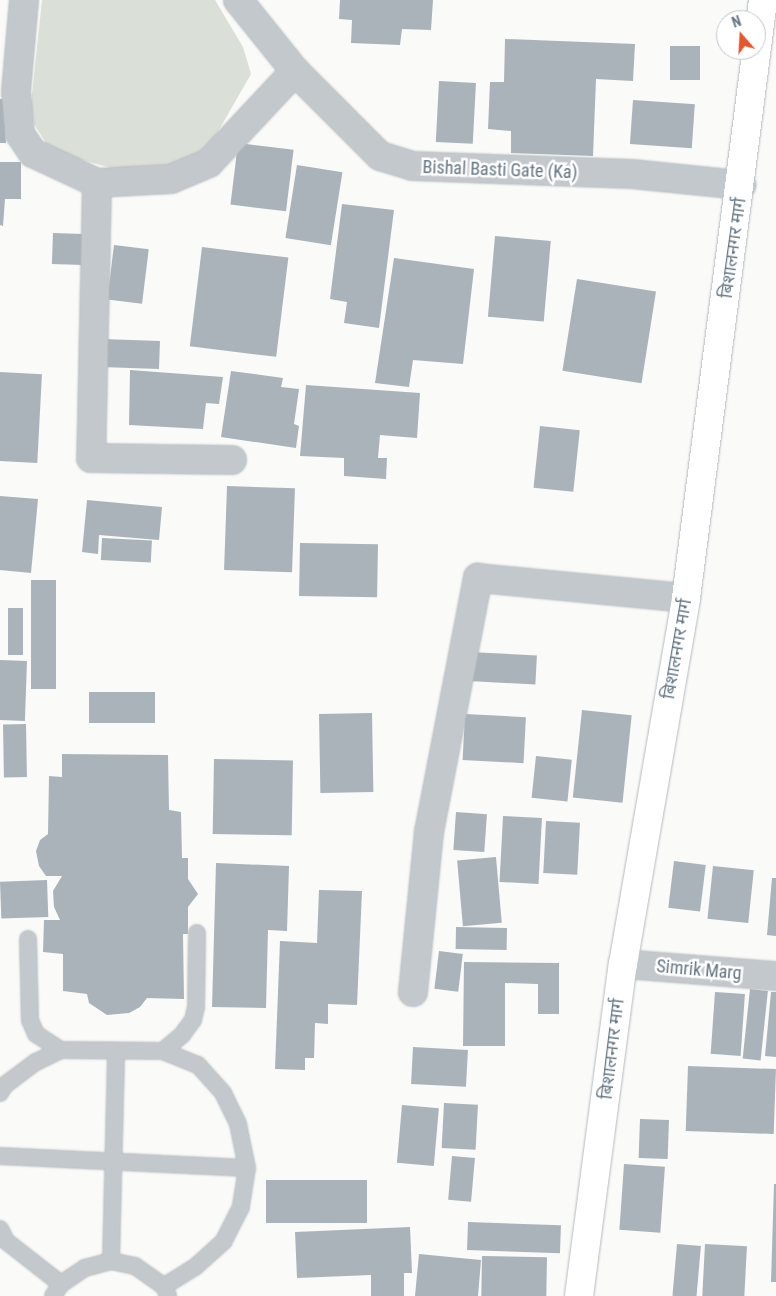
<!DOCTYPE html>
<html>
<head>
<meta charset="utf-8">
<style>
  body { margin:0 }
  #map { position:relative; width:776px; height:1296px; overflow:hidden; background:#fafaf8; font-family:"Roboto Condensed","Noto Sans Devanagari",sans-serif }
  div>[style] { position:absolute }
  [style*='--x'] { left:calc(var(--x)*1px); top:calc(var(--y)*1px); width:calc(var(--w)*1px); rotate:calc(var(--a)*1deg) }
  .green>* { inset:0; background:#dadfd7 }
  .building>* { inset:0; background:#aab3b9; transform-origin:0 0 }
  .roads { filter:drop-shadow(0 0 1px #b3babf) drop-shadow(0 0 1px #b3babf) }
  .service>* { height:16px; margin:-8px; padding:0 8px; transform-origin:8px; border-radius:8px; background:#c3c8cc }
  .minor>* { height:28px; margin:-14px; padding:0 14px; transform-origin:14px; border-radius:14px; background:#c3c8cc }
  .secondary>* { height:28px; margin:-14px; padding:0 14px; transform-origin:14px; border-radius:14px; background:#fff }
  span { translate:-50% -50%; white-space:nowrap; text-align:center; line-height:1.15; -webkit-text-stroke:5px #fff; paint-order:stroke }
  .street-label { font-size:18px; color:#657683 }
  .north { position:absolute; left:716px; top:10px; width:50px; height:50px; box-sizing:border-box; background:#fff; border:1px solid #c1c8cd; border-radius:50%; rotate:341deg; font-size:14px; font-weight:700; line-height:20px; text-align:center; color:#657683 }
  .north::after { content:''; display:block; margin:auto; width:18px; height:22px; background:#e4572e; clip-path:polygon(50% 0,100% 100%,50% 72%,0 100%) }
</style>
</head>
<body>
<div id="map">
  <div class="green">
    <i style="clip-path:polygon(42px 0,215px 0,243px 47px,251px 74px,212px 142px,185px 164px,115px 169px,71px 157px,46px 143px,34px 124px,31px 104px)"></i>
  </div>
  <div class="building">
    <i style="clip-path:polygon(340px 0,433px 0,431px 30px,402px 29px,400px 45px,351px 43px,352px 20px,339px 19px)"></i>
    <i style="clip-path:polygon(505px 39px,635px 44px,633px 81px,596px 79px,593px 156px,511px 153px,511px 131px,488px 129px,490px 82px,504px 82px)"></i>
    <i style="left:670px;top:46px;width:30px;height:34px"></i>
    <i style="left:439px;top:81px;width:37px;height:61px;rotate:3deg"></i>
    <i style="clip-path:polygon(0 99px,3px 99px,6px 143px,0 143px)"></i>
    <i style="left:633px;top:100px;width:62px;height:44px;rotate:4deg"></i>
    <i style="left:238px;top:143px;width:56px;height:62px;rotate:7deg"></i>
    <i style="clip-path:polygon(0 162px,21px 162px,21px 199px,5px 199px,3px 226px,0 225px)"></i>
    <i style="left:297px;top:165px;width:46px;height:74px;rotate:9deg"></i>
    <i style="clip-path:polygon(342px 204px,394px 210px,379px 328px,344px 323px,347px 302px,330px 299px)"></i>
    <i style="left:53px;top:233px;width:31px;height:31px;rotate:2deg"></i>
    <i style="left:495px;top:236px;width:56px;height:81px;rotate:5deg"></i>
    <i style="left:114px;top:245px;width:35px;height:55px;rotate:7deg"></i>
    <i style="left:202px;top:247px;width:87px;height:100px;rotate:7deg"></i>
    <i style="clip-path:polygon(394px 258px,474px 269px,463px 364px,413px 360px,409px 387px,375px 383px)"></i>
    <i style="left:577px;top:279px;width:80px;height:93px;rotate:9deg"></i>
    <i style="left:102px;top:339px;width:58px;height:28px;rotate:2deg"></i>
    <i style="clip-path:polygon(130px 370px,223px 377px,219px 404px,206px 403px,203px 429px,129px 425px)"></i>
    <i style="clip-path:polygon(231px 371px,283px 378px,281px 387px,299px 389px,294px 424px,299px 426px,296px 448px,221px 437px)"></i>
    <i style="left:0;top:372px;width:42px;height:89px;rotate:3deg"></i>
    <i style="clip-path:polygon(306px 385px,420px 393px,417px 438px,380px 435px,378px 458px,387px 458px,386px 479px,344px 476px,344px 458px,300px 456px)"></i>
    <i style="left:540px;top:426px;width:40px;height:62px;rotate:6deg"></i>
    <i style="left:227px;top:486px;width:68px;height:84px;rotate:2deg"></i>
    <i style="clip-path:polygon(0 496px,38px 499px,31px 573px,0 570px)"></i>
    <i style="clip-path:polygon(87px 500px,162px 507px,159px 540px,99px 535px,98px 554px,82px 552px)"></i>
    <i style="left:102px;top:538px;width:50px;height:22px;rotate:3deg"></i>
    <i style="left:300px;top:543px;width:78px;height:53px;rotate:1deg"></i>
    <i style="left:31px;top:580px;width:25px;height:109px"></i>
    <i style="left:8px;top:608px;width:15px;height:47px"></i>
    <i style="left:470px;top:652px;width:67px;height:29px;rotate:3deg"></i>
    <i style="left:0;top:660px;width:27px;height:60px;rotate:2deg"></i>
    <i style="left:89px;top:692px;width:66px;height:31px"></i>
    <i style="left:582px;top:710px;width:50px;height:88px;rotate:6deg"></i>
    <i style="left:372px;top:713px;width:79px;height:53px;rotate:89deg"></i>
    <i style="left:465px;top:714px;width:61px;height:46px;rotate:3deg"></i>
    <i style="left:26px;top:724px;width:53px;height:23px;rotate:89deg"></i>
    <i style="clip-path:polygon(62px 754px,168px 755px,169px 810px,181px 812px,182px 858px,188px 858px,188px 879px,198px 894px,188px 907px,188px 934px,183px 934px,184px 999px,147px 998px,140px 1007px,129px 1013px,107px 1015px,89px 1003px,87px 994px,63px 991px,63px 954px,43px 952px,44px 920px,60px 920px,54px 907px,53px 891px,62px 876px,46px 876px,39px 866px,36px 851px,40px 840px,48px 834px,49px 776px,62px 777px)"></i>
    <i style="left:536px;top:756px;width:36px;height:42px;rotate:6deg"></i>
    <i style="left:214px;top:759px;width:79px;height:75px;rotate:1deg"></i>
    <i style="left:456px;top:812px;width:31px;height:38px;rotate:4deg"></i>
    <i style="left:503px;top:816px;width:39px;height:66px;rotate:3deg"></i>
    <i style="left:546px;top:821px;width:34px;height:52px;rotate:3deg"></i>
    <i style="left:496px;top:857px;width:66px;height:39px;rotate:85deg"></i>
    <i style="left:674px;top:861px;width:32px;height:47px;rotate:7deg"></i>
    <i style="clip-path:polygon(216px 863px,289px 866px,287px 931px,268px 930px,266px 1008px,212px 1007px)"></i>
    <i style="left:713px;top:866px;width:41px;height:53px;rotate:6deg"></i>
    <i style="clip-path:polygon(772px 878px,776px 878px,776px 936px,767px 935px)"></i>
    <i style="left:47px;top:880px;width:37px;height:47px;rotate:88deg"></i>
    <i style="clip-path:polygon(319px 890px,362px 891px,357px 1005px,328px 1004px,328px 1024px,315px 1023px,314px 1058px,305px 1058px,305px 1070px,275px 1069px,280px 941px,317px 943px)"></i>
    <i style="left:456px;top:927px;width:51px;height:22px;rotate:1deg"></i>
    <i style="left:439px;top:951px;width:24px;height:38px;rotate:7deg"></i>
    <i style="clip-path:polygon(464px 962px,559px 963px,559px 1014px,538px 1014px,538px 984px,505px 983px,505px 1046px,463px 1046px)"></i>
    <i style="left:750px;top:989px;width:18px;height:70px;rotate:6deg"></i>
    <i style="left:715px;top:992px;width:30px;height:62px;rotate:4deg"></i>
    <i style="clip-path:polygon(771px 992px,776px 992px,776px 1057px,765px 1056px)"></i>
    <i style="left:413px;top:1047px;width:55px;height:37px;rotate:3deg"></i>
    <i style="left:688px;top:1066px;width:88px;height:65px;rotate:2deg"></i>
    <i style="left:444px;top:1103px;width:34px;height:45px;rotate:3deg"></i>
    <i style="left:402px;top:1105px;width:37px;height:58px;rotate:5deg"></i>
    <i style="left:640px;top:1119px;width:29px;height:39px;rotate:2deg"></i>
    <i style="left:452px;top:1156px;width:23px;height:44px;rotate:5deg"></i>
    <i style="left:624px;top:1164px;width:41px;height:66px;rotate:4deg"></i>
    <i style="left:367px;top:1180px;width:43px;height:101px;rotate:90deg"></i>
    <i style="clip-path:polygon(774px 1184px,776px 1184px,776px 1282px,771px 1282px)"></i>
    <i style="left:468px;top:1222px;width:93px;height:28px;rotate:2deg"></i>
    <i style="clip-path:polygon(410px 1227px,412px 1273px,404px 1273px,404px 1296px,371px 1296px,371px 1275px,297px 1278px,295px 1232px)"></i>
    <i style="left:677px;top:1244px;width:24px;height:52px;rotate:5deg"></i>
    <i style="left:705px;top:1244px;width:42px;height:52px;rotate:3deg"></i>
    <i style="clip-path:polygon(419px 1254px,481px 1260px,478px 1296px,415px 1296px)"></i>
    <i style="left:482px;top:1256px;width:65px;height:40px;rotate:1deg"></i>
  </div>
  <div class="roads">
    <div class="service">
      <i style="--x:28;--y:939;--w:81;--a:88.6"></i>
      <i style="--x:30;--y:1020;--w:15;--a:67"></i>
      <i style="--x:36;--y:1034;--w:30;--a:33"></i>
      <i style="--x:163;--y:1051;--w:25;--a:-40"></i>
      <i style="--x:182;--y:1035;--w:19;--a:-54"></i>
      <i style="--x:193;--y:1020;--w:13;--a:-77"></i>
      <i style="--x:196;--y:1007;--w:74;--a:-89.2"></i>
      <i style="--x:0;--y:1093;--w:9;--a:-58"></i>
      <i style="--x:5;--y:1085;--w:39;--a:-37"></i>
      <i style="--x:36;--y:1062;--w:28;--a:-26"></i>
      <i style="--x:61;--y:1050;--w:102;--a:0.6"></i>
      <i style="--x:163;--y:1051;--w:38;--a:22"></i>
      <i style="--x:198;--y:1065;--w:38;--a:48"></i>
      <i style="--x:223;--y:1093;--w:34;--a:64"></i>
      <i style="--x:238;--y:1124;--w:45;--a:78.4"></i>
      <i style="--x:247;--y:1168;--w:39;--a:99"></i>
      <i style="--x:241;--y:1207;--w:38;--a:117"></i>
      <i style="--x:224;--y:1241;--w:39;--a:138"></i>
      <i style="--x:195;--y:1267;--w:36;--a:148"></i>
      <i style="--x:0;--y:1156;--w:247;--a:2.8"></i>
      <i style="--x:0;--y:1229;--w:13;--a:63"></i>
      <i style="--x:6;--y:1241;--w:70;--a:38"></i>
      <i style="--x:111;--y:1261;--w:209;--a:-88.6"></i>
      <i style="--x:53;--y:1296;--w:14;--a:-56"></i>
      <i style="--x:61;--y:1284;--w:29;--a:-34"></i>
      <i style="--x:85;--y:1268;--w:27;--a:-15"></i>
      <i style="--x:111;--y:1261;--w:25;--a:12"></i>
      <i style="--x:135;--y:1266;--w:35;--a:35"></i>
      <i style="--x:164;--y:1286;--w:11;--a:68"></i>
    </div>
    <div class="minor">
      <i style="--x:24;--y:0;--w:92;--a:95"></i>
      <i style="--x:16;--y:92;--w:42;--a:84.6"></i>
      <i style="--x:20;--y:134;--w:23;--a:56"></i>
      <i style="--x:33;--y:153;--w:71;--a:25.1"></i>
      <i style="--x:97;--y:183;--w:275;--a:91.2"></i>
      <i style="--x:91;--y:458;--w:141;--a:0.8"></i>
      <i style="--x:295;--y:71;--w:120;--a:45"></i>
      <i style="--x:380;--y:156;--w:34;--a:17"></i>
      <i style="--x:412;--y:166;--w:220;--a:2.1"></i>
      <i style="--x:632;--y:174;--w:110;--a:5.8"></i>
      <i style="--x:97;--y:183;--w:74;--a:-3.1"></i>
      <i style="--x:171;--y:179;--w:41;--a:-22.8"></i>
      <i style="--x:209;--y:163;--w:126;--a:-46.9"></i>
      <i style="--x:295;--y:71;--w:91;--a:-128.8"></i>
      <i style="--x:623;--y:964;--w:153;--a:4.5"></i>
      <i style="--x:413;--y:992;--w:161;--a:-84.3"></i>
      <i style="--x:429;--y:832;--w:259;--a:-79.1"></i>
      <i style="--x:478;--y:578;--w:209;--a:5.5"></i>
    </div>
    <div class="secondary">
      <i style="--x:579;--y:1296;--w:335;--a:-82.5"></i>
      <i style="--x:623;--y:964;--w:371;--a:-80.2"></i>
      <i style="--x:686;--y:598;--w:603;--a:-82.66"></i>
    </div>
  </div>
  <div class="street-label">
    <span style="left:500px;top:170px;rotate:2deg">Bishal Basti Gate (Ka)</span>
    <span style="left:733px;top:248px;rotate:-82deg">बिशालनगर मार्ग</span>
    <span style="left:677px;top:649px;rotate:-80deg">बिशालनगर मार्ग</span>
    <span style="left:699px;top:970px;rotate:5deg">Simrik Marg</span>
    <span style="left:612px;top:1049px;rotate:-83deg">बिशालनगर मार्ग</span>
  </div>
  <div class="north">N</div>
</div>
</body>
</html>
